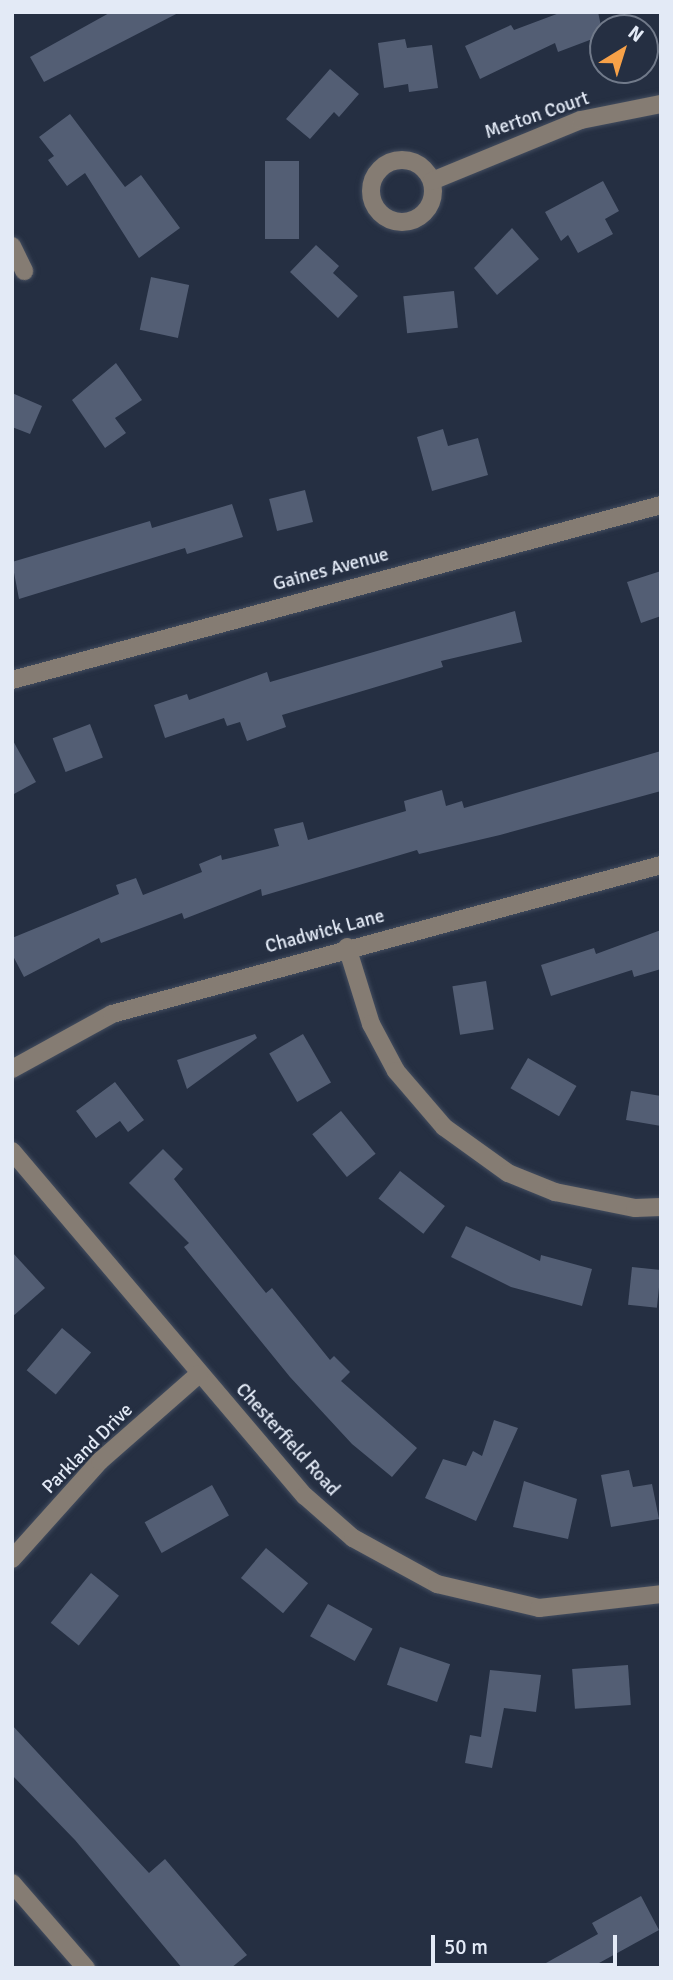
<!DOCTYPE html>
<html>
<head>
<meta charset="utf-8">
<style>
  body { margin:0 }
  #map { position:relative; width:673px; height:1980px; overflow:hidden; background:#252f42; font-family:Signika,sans-serif }
  div>[style] { position:absolute }
  [style*='--x'] { left:calc(var(--x)*1px); top:calc(var(--y)*1px); width:calc(var(--w)*1px); rotate:calc(var(--a)*1deg) }
  .building>* { inset:0; background:#535e74; transform-origin:0 0 }
  .roads { filter:drop-shadow(0 0 2px #434d5f) drop-shadow(0 0 2px #434d5f) }
  .minor>* { height:18px; margin:-9px; padding:0 9px; transform-origin:9px; border-radius:9px; background:#857c73 }
  .minor>.ring { margin:-9px; padding:0; box-sizing:content-box; background:none; border:18px solid #857c73; border-radius:50% }
  span { translate:-50% -50%; white-space:nowrap; text-align:center; line-height:1.15; -webkit-text-stroke:5px #252f42; paint-order:stroke }
  .street-label { font-size:19px; color:#e3eaf6 }
  .frame { position:absolute; inset:0; border:14px solid #e3eaf6; pointer-events:none }
  .north { position:absolute; left:589px; top:14px; width:70px; height:70px; box-sizing:border-box; background:#252f42; border:2px solid #717a8a; border-radius:50%; rotate:38deg; font-size:19px; font-weight:700; line-height:28px; text-align:center; color:#e3eaf6 }
  .north::after { content:''; display:block; margin:auto; width:24px; height:32px; background:#f7a148; clip-path:polygon(50% 0,100% 100%,50% 72%,0 100%) }
  .scale { position:absolute; left:431px; top:1935px; width:186px; height:32px; box-sizing:border-box; border:4px solid #e3eaf6; border-top:0; padding-left:9px; font-size:21px; line-height:24px; white-space:nowrap; color:#e3eaf6; -webkit-text-stroke:5px #252f42; paint-order:stroke }
</style>
</head>
<body>
<div id="map">
  <div class="building">
    <i style="clip-path:polygon(111px 12px,180px 12px,44px 82px,30px 57px)"></i>
    <i style="clip-path:polygon(562px 12px,598px 12px,603px 35px,558px 52px,555px 43px,480px 79px,465px 46px,511px 25px,514px 30px)"></i>
    <i style="clip-path:polygon(405px 39px,407px 48px,432px 45px,438px 88px,409px 92px,408px 84px,384px 88px,378px 43px)"></i>
    <i style="clip-path:polygon(330px 69px,359px 94px,339px 117px,334px 112px,310px 139px,286px 119px)"></i>
    <i style="clip-path:polygon(70px 114px,125px 187px,141px 175px,180px 228px,139px 258px,85px 173px,67px 186px,48px 160px,54px 156px,39px 137px)"></i>
    <i style="left:265px;top:161px;width:34px;height:78px"></i>
    <i style="clip-path:polygon(603px 181px,619px 211px,605px 219px,613px 234px,578px 253px,568px 235px,561px 241px,545px 212px)"></i>
    <i style="clip-path:polygon(512px 228px,539px 259px,497px 295px,474px 268px)"></i>
    <i style="clip-path:polygon(316px 245px,339px 266px,333px 273px,358px 296px,338px 318px,290px 272px)"></i>
    <i style="left:151px;top:277px;width:39px;height:54px;rotate:12deg"></i>
    <i style="left:454px;top:291px;width:37px;height:51px;rotate:84deg"></i>
    <i style="clip-path:polygon(116px 363px,142px 400px,115px 418px,126px 433px,105px 448px,72px 400px)"></i>
    <i style="clip-path:polygon(12px 393px,42px 406px,30px 434px,12px 427px)"></i>
    <i style="clip-path:polygon(443px 429px,448px 446px,478px 438px,488px 475px,432px 491px,417px 437px)"></i>
    <i style="left:305px;top:490px;width:33px;height:37px;rotate:76deg"></i>
    <i style="clip-path:polygon(232px 504px,243px 537px,187px 554px,185px 548px,19px 599px,12px 562px,150px 521px,152px 528px)"></i>
    <i style="clip-path:polygon(661px 571px,661px 616px,641px 623px,627px 582px)"></i>
    <i style="clip-path:polygon(515px 611px,522px 642px,441px 661px,443px 667px,282px 715px,286px 727px,247px 741px,240px 722px,227px 726px,224px 718px,165px 738px,154px 705px,187px 694px,189px 700px,267px 672px,270px 682px)"></i>
    <i style="left:90px;top:724px;width:36px;height:40px;rotate:69deg"></i>
    <i style="clip-path:polygon(12px 739px,36px 782px,12px 795px)"></i>
    <i style="clip-path:polygon(661px 751px,661px 791px,500px 835px,419px 854px,417px 850px,262px 896px,261px 889px,184px 919px,182px 913px,101px 943px,99px 938px,24px 977px,12px 954px,12px 938px,119px 894px,116px 885px,136px 878px,143px 895px,202px 872px,199px 864px,221px 855px,222px 860px,279px 846px,274px 829px,303px 822px,308px 840px,406px 811px,404px 801px,442px 790px,446px 806px,462px 801px,464px 808px)"></i>
    <i style="clip-path:polygon(661px 930px,661px 969px,634px 977px,632px 970px,551px 996px,541px 965px,594px 948px,596px 954px)"></i>
    <i style="left:486px;top:981px;width:49px;height:34px;rotate:81deg"></i>
    <i style="clip-path:polygon(255px 1034px,257px 1038px,187px 1089px,177px 1060px)"></i>
    <i style="left:303px;top:1034px;width:56px;height:39px;rotate:60deg"></i>
    <i style="left:528px;top:1058px;width:56px;height:35px;rotate:30deg"></i>
    <i style="clip-path:polygon(115px 1082px,144px 1120px,128px 1132px,120px 1121px,96px 1138px,76px 1111px)"></i>
    <i style="clip-path:polygon(631px 1091px,661px 1096px,661px 1126px,626px 1120px)"></i>
    <i style="left:341px;top:1111px;width:55px;height:37px;rotate:51deg"></i>
    <i style="clip-path:polygon(163px 1149px,183px 1169px,174px 1179px,266px 1293px,272px 1288px,330px 1360px,334px 1356px,350px 1372px,341px 1381px,417px 1448px,392px 1477px,352px 1444px,290px 1377px,184px 1247px,189px 1243px,129px 1183px)"></i>
    <i style="left:400px;top:1171px;width:57px;height:35px;rotate:38deg"></i>
    <i style="clip-path:polygon(466px 1226px,540px 1261px,541px 1255px,592px 1269px,582px 1306px,511px 1287px,451px 1257px)"></i>
    <i style="clip-path:polygon(12px 1252px,45px 1288px,12px 1317px)"></i>
    <i style="left:632px;top:1267px;width:29px;height:38px;rotate:6deg"></i>
    <i style="left:62px;top:1328px;width:38px;height:55px;rotate:40deg"></i>
    <i style="clip-path:polygon(494px 1420px,518px 1428px,476px 1521px,425px 1498px,443px 1459px,466px 1466px,473px 1451px,482px 1456px)"></i>
    <i style="clip-path:polygon(629px 1470px,633px 1487px,652px 1484px,659px 1519px,611px 1527px,601px 1475px)"></i>
    <i style="clip-path:polygon(524px 1481px,577px 1499px,568px 1539px,513px 1527px)"></i>
    <i style="left:212px;top:1485px;width:35px;height:77px;rotate:61deg"></i>
    <i style="left:266px;top:1548px;width:55px;height:39px;rotate:40deg"></i>
    <i style="left:91px;top:1573px;width:36px;height:64px;rotate:39deg"></i>
    <i style="left:328px;top:1604px;width:51px;height:37px;rotate:29deg"></i>
    <i style="left:400px;top:1647px;width:53px;height:40px;rotate:19deg"></i>
    <i style="left:628px;top:1665px;width:40px;height:56px;rotate:86deg"></i>
    <i style="clip-path:polygon(490px 1670px,541px 1675px,536px 1712px,504px 1708px,492px 1768px,465px 1763px,470px 1735px,481px 1737px)"></i>
    <i style="clip-path:polygon(12px 1725px,149px 1873px,165px 1859px,247px 1955px,231px 1968px,182px 1968px,75px 1840px,12px 1775px)"></i>
    <i style="clip-path:polygon(641px 1896px,659px 1930px,590px 1968px,537px 1968px,598px 1934px,592px 1923px)"></i>
  </div>
  <div class="roads">
    <div class="minor">
      <i class="ring" style="left:371px;top:160px;width:44px;height:44px"></i>
      <i style="--x:432;--y:181;--w:161;--a:-22.3"></i>
      <i style="--x:581;--y:120;--w:82;--a:-11.3"></i>
      <i style="--x:12;--y:246;--w:28;--a:64"></i>
      <i style="--x:12;--y:680;--w:672;--a:-15.09"></i>
      <i style="--x:347;--y:947;--w:81;--a:72.7"></i>
      <i style="--x:371;--y:1024;--w:53;--a:62"></i>
      <i style="--x:396;--y:1071;--w:74;--a:49.4"></i>
      <i style="--x:444;--y:1127;--w:79;--a:35.7"></i>
      <i style="--x:508;--y:1173;--w:51;--a:22"></i>
      <i style="--x:555;--y:1192;--w:82;--a:11.3"></i>
      <i style="--x:635;--y:1208;--w:26;--a:-2"></i>
      <i style="--x:12;--y:1069;--w:114;--a:-28.8"></i>
      <i style="--x:112;--y:1014;--w:569;--a:-15.18"></i>
      <i style="--x:12;--y:1151;--w:453;--a:49.7"></i>
      <i style="--x:305;--y:1496;--w:64;--a:41.2"></i>
      <i style="--x:353;--y:1538;--w:96;--a:28.7"></i>
      <i style="--x:437;--y:1584;--w:105;--a:13.2"></i>
      <i style="--x:539;--y:1608;--w:123;--a:-6.5"></i>
      <i style="--x:12;--y:1559;--w:132;--a:-48.1"></i>
      <i style="--x:100;--y:1461;--w:132;--a:-41.3"></i>
      <i style="--x:12;--y:1883;--w:113;--a:49"></i>
    </div>
  </div>
  <div class="street-label">
    <span style="left:537px;top:116px;rotate:-19deg">Merton Court</span>
    <span style="left:331px;top:570px;rotate:-15deg">Gaines Avenue</span>
    <span style="left:325px;top:932px;rotate:-15deg">Chadwick Lane</span>
    <span style="left:287px;top:1440px;rotate:48deg">Chesterfield Road</span>
    <span style="left:88px;top:1449px;rotate:-45deg">Parkland Drive</span>
  </div>
  <div class="frame"></div>
  <div class="north">N</div>
  <div class="scale">50 m</div>
</div>
</body>
</html>
